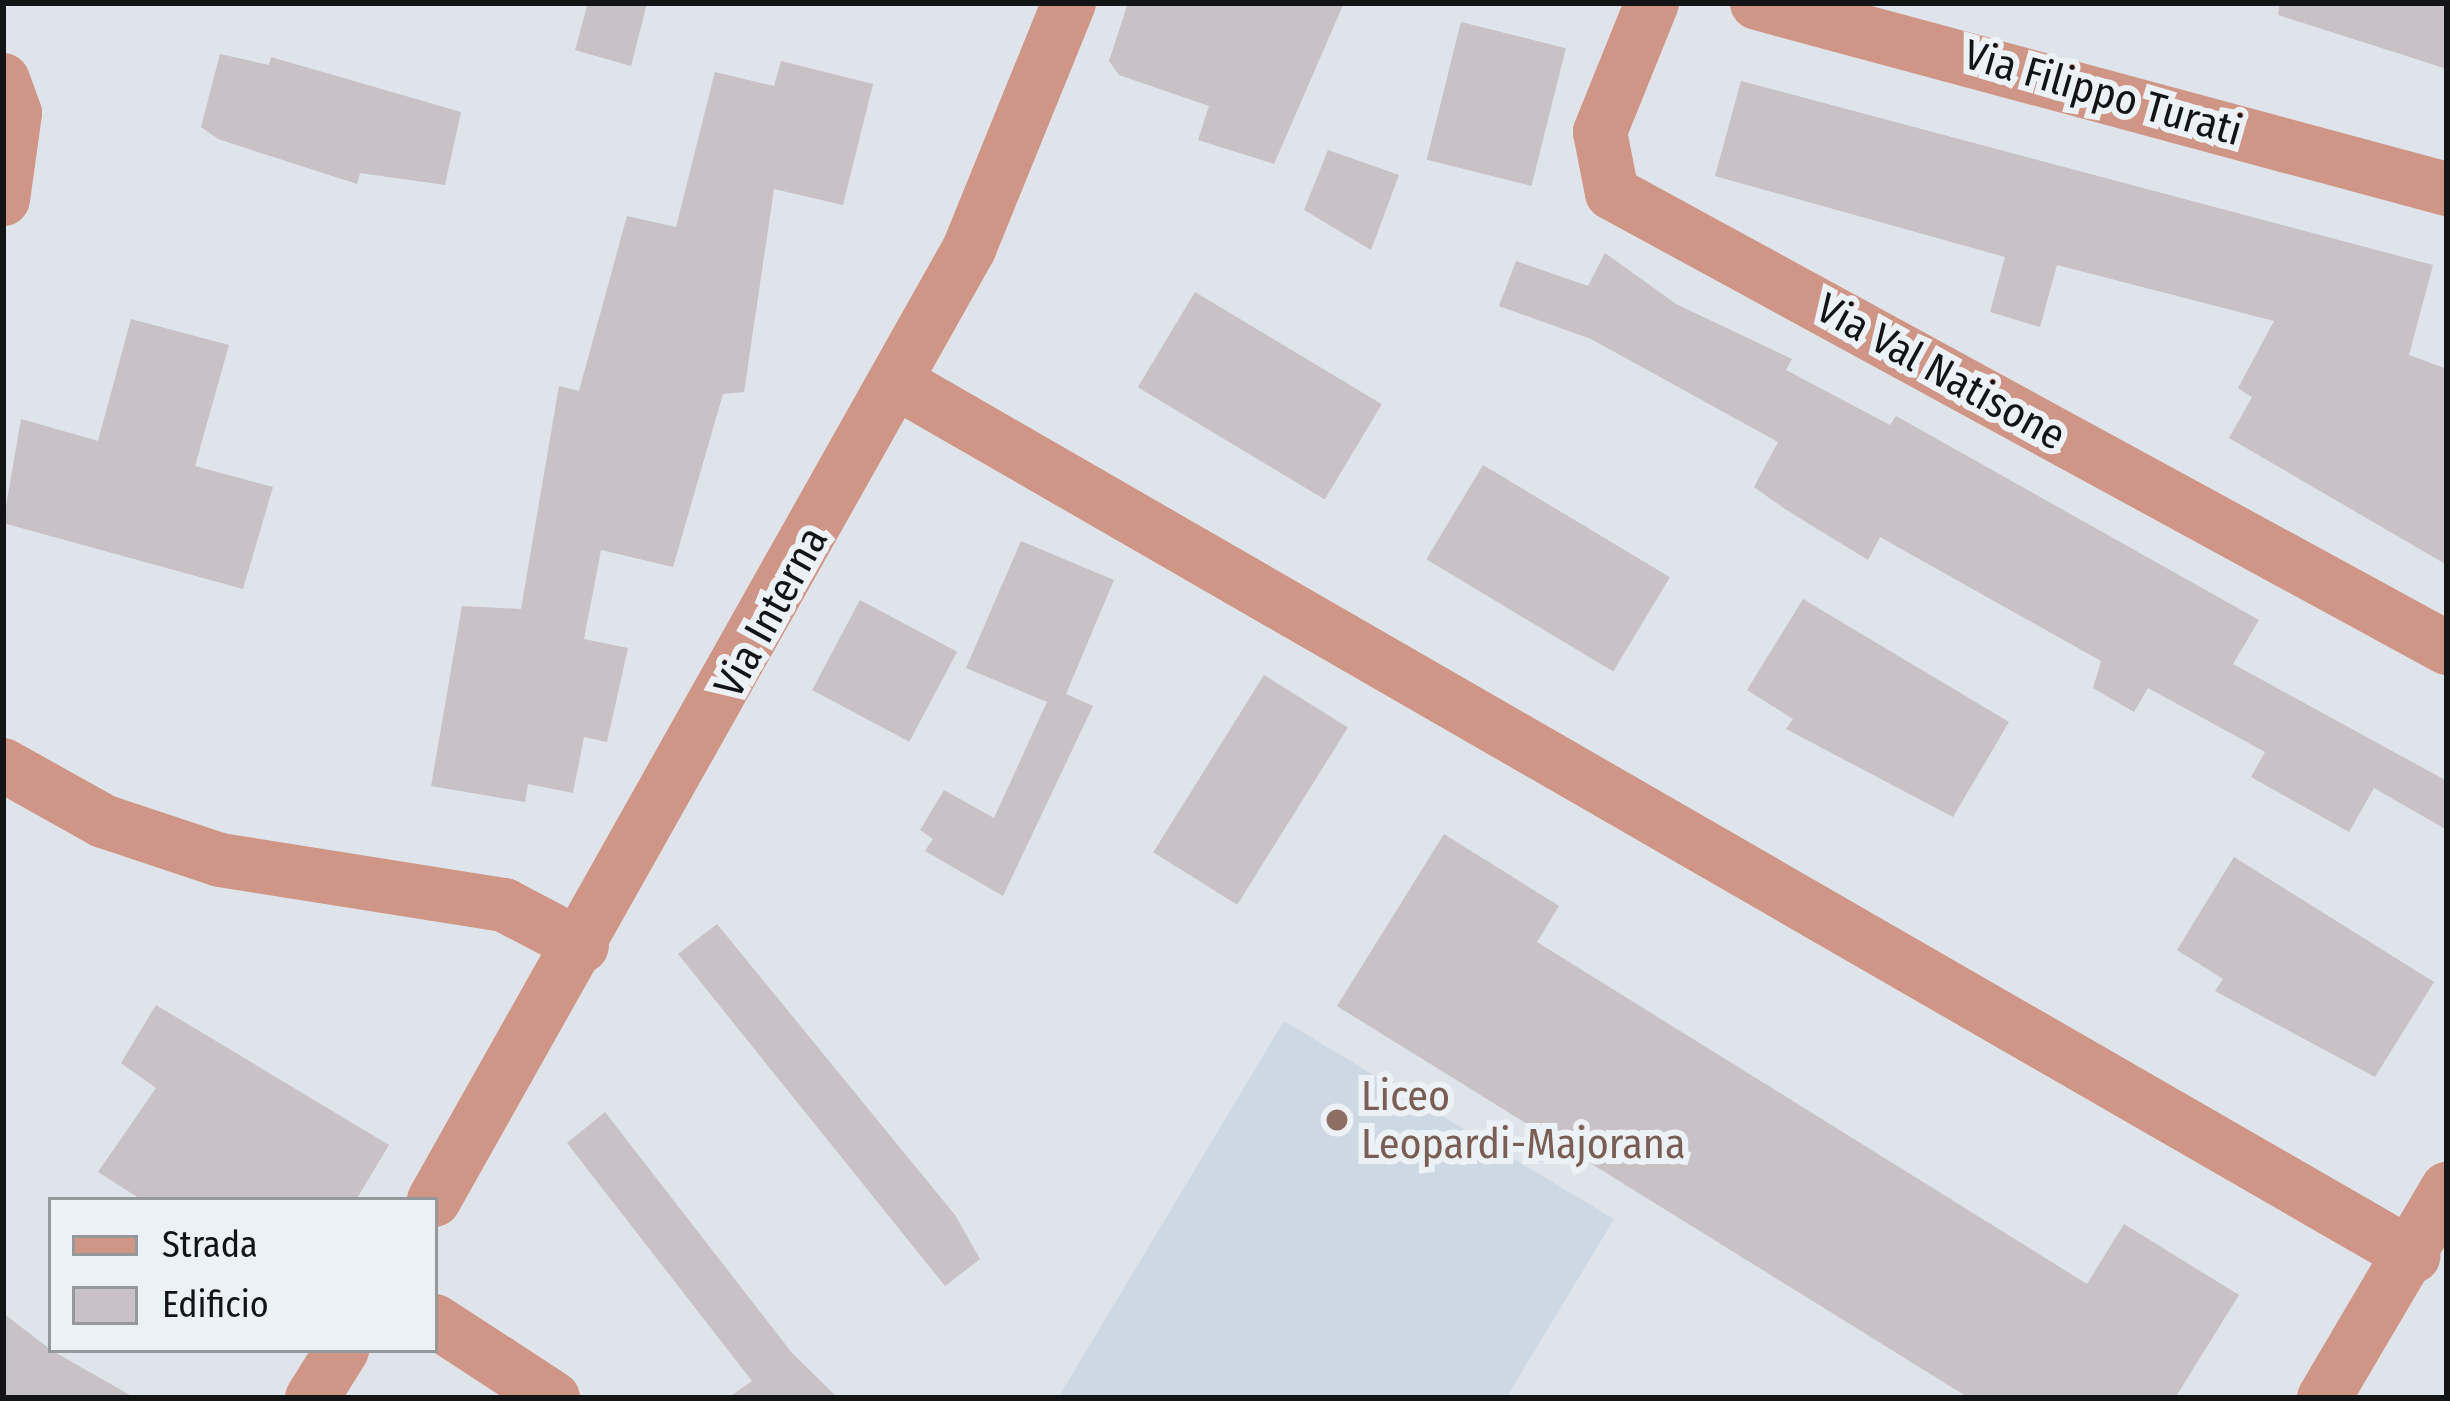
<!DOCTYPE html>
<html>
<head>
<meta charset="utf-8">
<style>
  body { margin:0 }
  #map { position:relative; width:2450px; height:1401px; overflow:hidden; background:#dee4e9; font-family:"Fira Sans Condensed",sans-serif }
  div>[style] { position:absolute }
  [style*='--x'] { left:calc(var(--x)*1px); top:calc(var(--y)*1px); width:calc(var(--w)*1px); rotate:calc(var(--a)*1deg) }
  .built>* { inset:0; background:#cdd8e3 }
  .building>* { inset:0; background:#c8c1c5; transform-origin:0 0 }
  .minor>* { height:54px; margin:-27px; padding:0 27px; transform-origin:27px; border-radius:27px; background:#cf9687 }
  .dots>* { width:33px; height:33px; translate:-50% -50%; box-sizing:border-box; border:6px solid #ecf1f6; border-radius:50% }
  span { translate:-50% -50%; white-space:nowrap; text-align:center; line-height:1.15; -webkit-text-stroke:12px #ecf1f6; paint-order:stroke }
  .street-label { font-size:42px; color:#131416 }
  .education-label { font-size:42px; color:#785e54 }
  .left { translate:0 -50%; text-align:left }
  .frame { position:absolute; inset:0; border:6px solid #131416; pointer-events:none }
  .legend { position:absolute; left:48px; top:1197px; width:390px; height:156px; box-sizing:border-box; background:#ecf1f6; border:3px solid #95999c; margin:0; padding:15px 21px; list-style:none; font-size:36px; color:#131416 }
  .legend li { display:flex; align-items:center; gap:24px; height:60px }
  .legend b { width:60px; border:3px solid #95999c }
</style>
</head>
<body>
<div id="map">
  <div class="built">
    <i style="clip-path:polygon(1284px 1021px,1614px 1219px,1506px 1398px,1058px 1398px)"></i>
  </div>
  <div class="building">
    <i style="clip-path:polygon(588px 3px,647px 3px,631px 66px,575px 50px)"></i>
    <i style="clip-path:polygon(1128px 3px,1344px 3px,1274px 164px,1198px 140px,1209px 106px,1119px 75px,1109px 61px)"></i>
    <i style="clip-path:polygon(2280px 3px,2447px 3px,2447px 69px,2278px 15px)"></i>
    <i style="left:1461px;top:22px;width:108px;height:142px;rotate:14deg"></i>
    <i style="clip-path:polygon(220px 54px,269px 65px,271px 57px,461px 112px,445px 185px,360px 173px,357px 184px,218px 139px,201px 127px)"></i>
    <i style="clip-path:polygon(781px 61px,873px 84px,843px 205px,774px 189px,744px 392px,723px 394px,673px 567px,601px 550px,584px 639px,628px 648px,607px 742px,584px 737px,573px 793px,528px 784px,525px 802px,431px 786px,462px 606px,521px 609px,559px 386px,579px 391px,627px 216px,676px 227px,715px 72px,774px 86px)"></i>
    <i style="clip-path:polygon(1741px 81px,2433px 265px,2409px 355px,2447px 369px,2447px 565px,2229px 438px,2252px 397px,2238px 388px,2274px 321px,2057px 265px,2040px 327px,1990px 312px,2005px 257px,1715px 176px)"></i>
    <i style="clip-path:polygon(1328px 150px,1399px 175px,1371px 250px,1304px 210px)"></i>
    <i style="clip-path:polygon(1605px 253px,1676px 304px,1792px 359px,1786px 370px,1890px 425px,1896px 416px,2259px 620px,2233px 664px,2447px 781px,2447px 830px,2374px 788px,2349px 832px,2251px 777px,2265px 752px,2148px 688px,2134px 712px,2093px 688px,2101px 661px,1880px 537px,1868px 560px,1785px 509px,1754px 487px,1778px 442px,1591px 339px,1499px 306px,1516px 261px,1588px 286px)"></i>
    <i style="left:1195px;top:292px;width:218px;height:111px;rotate:31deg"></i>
    <i style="clip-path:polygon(131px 319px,229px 345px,195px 466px,273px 487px,243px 589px,3px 523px,21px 419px,98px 441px)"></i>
    <i style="left:1483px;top:465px;width:218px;height:110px;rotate:31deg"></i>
    <i style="clip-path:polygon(1021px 541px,1114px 580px,1066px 694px,1093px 706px,1003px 896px,925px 851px,933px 839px,920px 830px,944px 790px,994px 818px,1047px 702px,966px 668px)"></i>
    <i style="clip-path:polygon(1803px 599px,2009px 722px,1953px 817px,1786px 729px,1793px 719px,1747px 690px)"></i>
    <i style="left:860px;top:600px;width:110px;height:102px;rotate:28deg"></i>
    <i style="left:1264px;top:675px;width:99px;height:209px;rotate:32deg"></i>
    <i style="clip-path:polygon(1444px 834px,1559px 906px,1537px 942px,2087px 1284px,2124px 1224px,2239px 1295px,2175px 1398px,1969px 1398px,1337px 1006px)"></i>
    <i style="clip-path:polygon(2234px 857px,2434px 982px,2375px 1077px,2215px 991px,2223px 979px,2177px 950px)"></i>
    <i style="clip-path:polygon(717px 924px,955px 1215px,980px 1259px,945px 1286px,678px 954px)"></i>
    <i style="clip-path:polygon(156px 1005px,389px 1145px,356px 1200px,142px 1200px,98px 1172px,156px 1088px,121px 1063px)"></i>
    <i style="clip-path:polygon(605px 1112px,792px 1353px,838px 1398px,728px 1398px,752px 1381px,567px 1143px)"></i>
    <i style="clip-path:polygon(3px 1313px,51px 1350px,135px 1398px,3px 1398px)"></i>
  </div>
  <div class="minor">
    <i style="--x:1652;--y:3;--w:139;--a:112"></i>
    <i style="--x:1600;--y:132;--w:62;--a:78.9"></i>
    <i style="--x:1612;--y:193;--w:951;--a:28.59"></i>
    <i style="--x:1757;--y:3;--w:715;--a:15.09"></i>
    <i style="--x:3;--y:80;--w:35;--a:70"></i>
    <i style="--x:15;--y:113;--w:87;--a:97.9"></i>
    <i style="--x:898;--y:383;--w:1749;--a:29.95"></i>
    <i style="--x:3;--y:765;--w:115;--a:29.2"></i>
    <i style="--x:103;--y:821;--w:123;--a:18.4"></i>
    <i style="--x:220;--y:860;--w:288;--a:9"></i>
    <i style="--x:504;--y:905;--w:88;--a:27.7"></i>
    <i style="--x:434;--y:1200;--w:1091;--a:-60.64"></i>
    <i style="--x:969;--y:249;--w:266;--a:-67.9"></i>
    <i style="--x:435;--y:1321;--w:141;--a:33.1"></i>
    <i style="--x:312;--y:1398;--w:57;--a:-58"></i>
    <i style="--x:2324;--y:1398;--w:243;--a:-59.5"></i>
  </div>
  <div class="dots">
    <i style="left:1337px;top:1120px;background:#8d6e63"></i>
  </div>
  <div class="street-label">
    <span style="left:2103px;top:93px;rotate:16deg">Via Filippo Turati</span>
    <span style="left:1941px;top:372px;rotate:29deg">Via Val Natisone</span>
    <span style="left:771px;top:612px;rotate:-61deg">Via Interna</span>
  </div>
  <div class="education-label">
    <span class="left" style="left:1361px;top:1120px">Liceo<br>Leopardi-Majorana</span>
  </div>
  <div class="frame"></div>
  <ul class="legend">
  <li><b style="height:15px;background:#cf9687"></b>Strada</li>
  <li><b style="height:33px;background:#c8c1c5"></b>Edificio</li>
  </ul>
</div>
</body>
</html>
